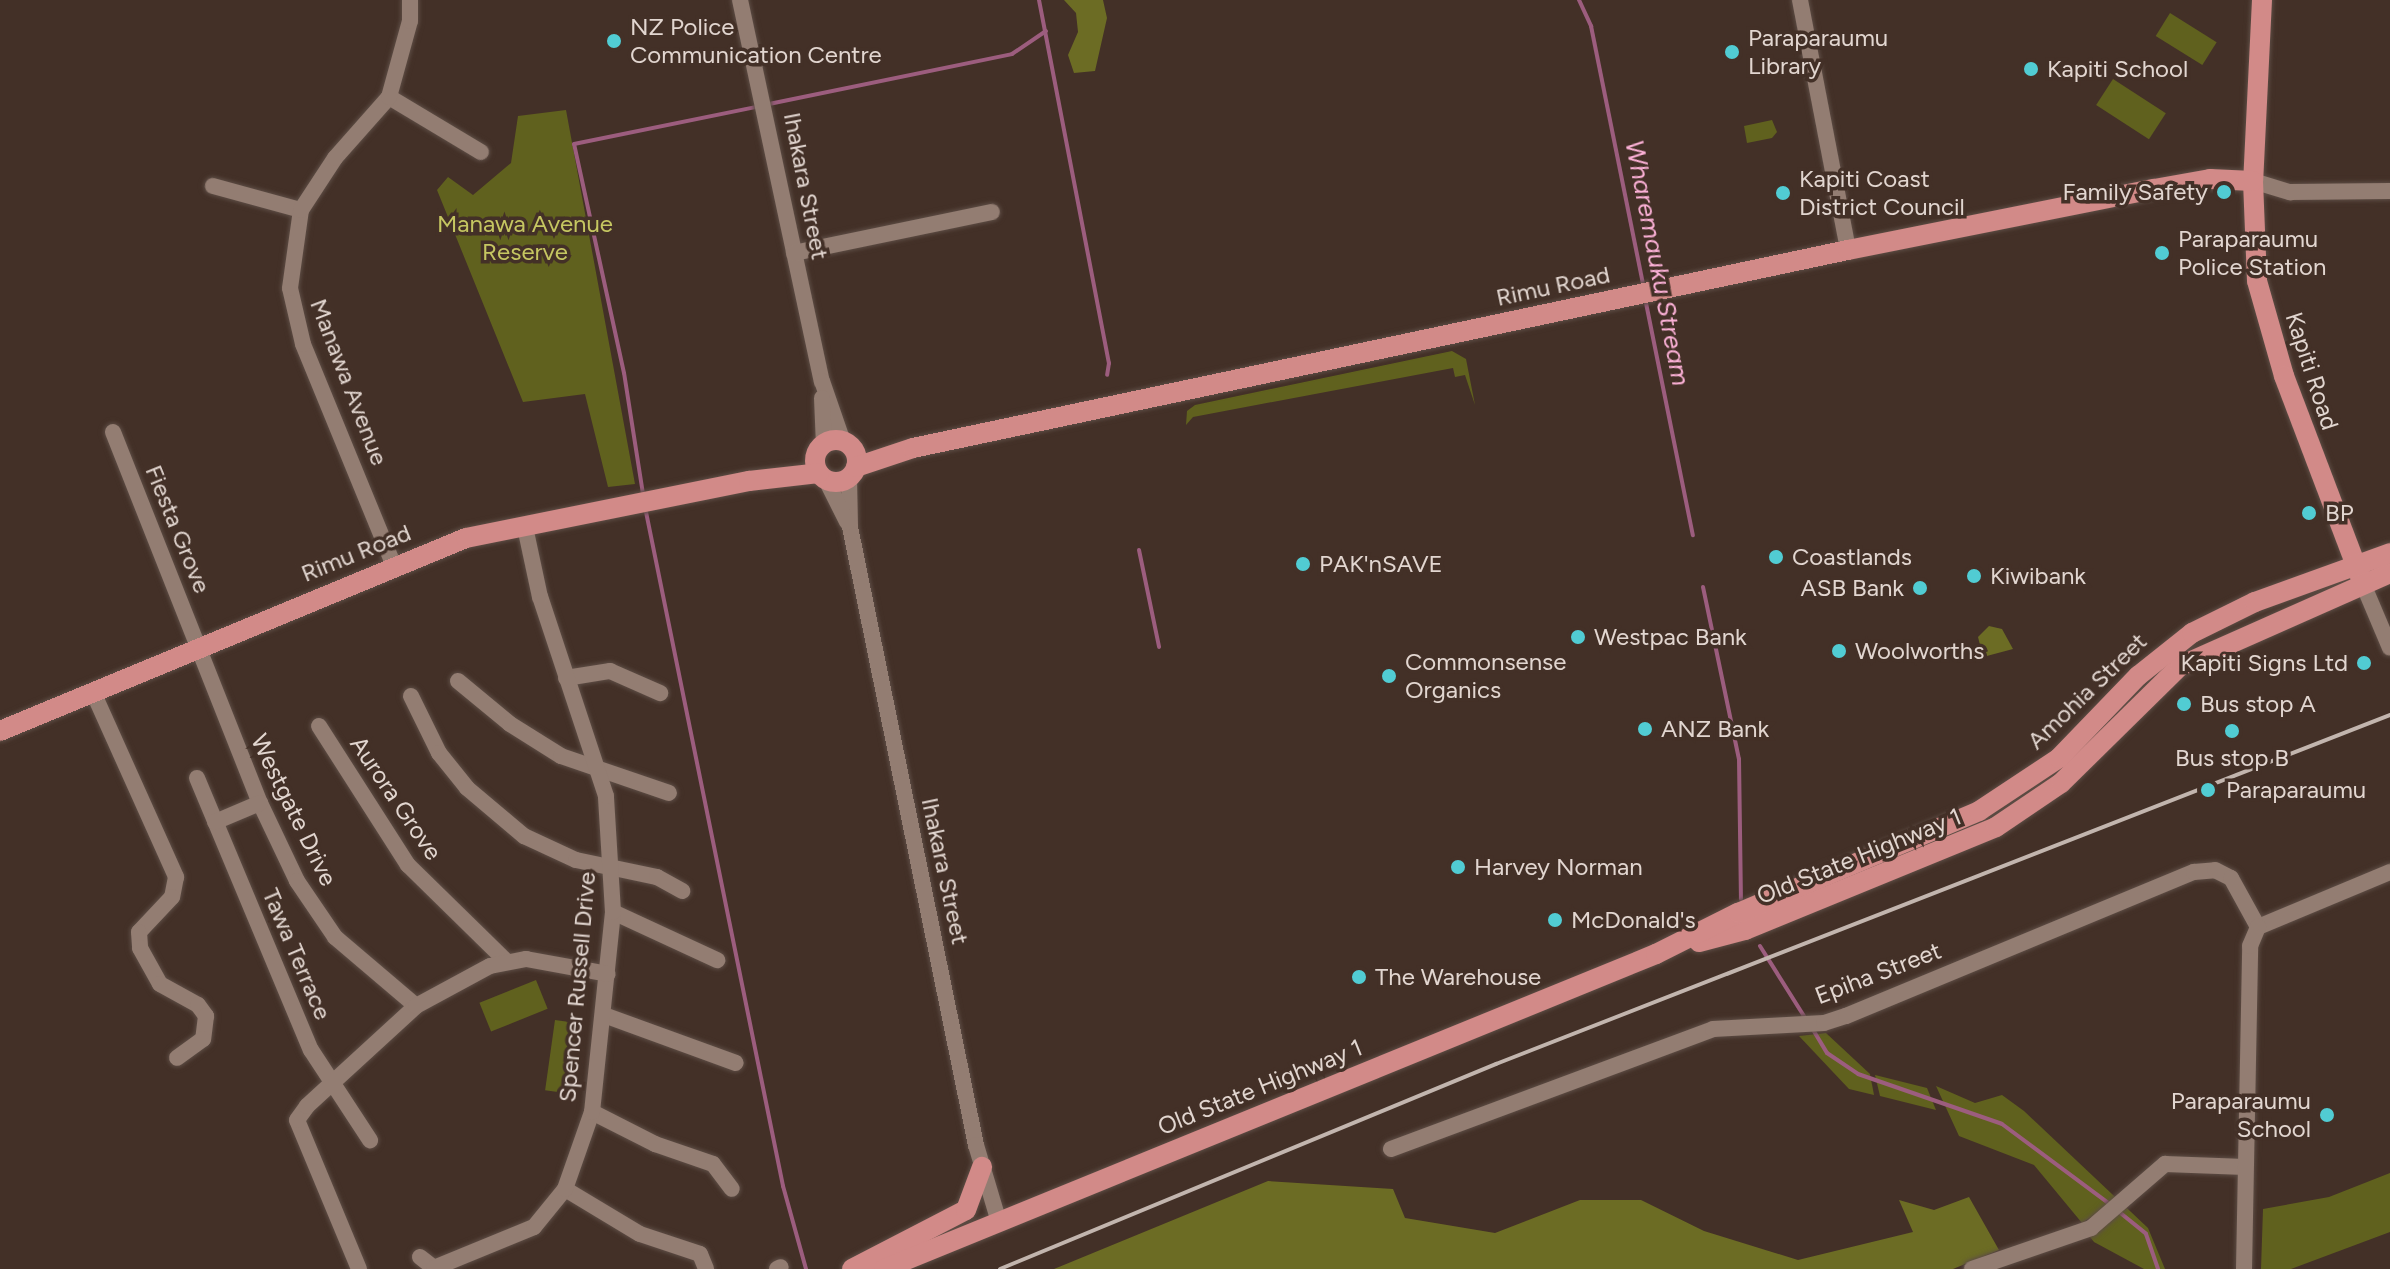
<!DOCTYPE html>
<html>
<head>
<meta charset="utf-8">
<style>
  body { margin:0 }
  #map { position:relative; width:2390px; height:1269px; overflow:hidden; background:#433027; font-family:Figtree,sans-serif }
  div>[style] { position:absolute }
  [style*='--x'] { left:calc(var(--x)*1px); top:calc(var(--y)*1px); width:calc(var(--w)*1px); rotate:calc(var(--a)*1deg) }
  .green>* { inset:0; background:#60611e; transform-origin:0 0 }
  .forest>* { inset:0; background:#6c6c24 }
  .stream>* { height:4px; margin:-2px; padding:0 2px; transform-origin:2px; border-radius:2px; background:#9c5d7e }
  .roads { filter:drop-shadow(0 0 2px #5d4d45) drop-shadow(0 0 2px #5d4d45) }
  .minor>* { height:16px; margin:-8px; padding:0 8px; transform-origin:8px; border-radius:8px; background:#937d72 }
  .major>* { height:20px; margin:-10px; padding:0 10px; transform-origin:10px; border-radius:10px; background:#d28a88 }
  .major>.ring { margin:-10px; padding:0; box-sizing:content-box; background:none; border:20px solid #d28a88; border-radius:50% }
  .rail>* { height:4px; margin:-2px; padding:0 2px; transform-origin:2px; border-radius:2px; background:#c2b5ae }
  .dots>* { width:22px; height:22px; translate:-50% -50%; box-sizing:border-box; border:4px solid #433027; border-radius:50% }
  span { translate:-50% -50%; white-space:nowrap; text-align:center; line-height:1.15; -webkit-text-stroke:7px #433027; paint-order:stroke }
  .poi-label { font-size:24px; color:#e2d6d0 }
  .left { translate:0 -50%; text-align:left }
  .right { translate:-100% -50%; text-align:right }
  .street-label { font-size:24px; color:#e2d6d0 }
  .park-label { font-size:24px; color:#c5c661 }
  .water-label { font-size:26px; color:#fcb1d7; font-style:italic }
</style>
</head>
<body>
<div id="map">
  <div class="green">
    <i style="left:2170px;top:13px;width:55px;height:27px;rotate:32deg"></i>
    <i style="left:2113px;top:79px;width:63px;height:31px;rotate:33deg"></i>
    <i style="clip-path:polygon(566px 110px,635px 484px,608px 487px,585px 394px,523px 402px,437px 190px,448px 177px,473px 195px,511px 163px,518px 116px)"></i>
    <i style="clip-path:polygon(1772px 120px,1777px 132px,1772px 138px,1747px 143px,1744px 126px)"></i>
    <i style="clip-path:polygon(1452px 351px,1466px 359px,1475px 405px,1465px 375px,1455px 377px,1453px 368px,1193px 417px,1186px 425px,1187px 411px,1195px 405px)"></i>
    <i style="left:536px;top:980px;width:31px;height:61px;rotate:68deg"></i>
    <i style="left:555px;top:1020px;width:22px;height:71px;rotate:8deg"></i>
    <i style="clip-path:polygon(1826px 1033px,1870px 1074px,1874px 1095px,1849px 1089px,1799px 1036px)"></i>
    <i style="clip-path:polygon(1875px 1075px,1927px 1088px,1936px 1110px,1880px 1096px)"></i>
    <i style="clip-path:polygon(1936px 1086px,1975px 1103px,2002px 1095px,2024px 1111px,2148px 1228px,2165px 1269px,2144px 1269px,2094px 1242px,2090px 1237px,2102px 1228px,2091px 1217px,2082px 1223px,2034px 1165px,1959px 1136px)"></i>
    <i style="clip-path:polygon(2390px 1173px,2390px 1232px,2291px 1269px,2261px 1269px,2263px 1209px,2329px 1197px)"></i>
  </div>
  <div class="forest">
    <i style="clip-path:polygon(1064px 0,1103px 0,1107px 18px,1095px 71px,1074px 73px,1068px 55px,1078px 32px,1076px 13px)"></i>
    <i style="clip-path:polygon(1989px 626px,2002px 629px,2013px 649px,1983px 657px,1978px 637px)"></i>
    <i style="clip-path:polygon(1268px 1181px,1393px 1189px,1405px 1218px,1495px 1233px,1580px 1200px,1641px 1200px,1704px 1231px,1798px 1260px,1913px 1232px,1899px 1200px,1934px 1210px,1969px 1197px,1999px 1250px,1953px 1269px,1054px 1269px)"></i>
  </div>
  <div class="stream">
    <i style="--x:1039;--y:0;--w:370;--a:79.1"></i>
    <i style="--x:1109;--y:363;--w:12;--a:99"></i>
    <i style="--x:1579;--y:0;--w:29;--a:65"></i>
    <i style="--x:1591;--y:26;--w:264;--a:78.6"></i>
    <i style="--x:769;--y:104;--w:248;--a:-11.6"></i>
    <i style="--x:1012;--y:54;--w:41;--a:-34.1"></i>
    <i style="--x:1645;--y:298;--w:242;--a:78.6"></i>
    <i style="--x:643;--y:494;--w:122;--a:-98.9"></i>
    <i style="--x:624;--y:373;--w:234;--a:-102.3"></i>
    <i style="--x:574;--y:144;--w:190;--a:-11.5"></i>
    <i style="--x:645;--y:507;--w:693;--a:78.51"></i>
    <i style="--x:783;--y:1186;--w:86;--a:74.5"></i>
    <i style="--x:1139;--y:550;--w:99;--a:78.3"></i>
    <i style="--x:1703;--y:587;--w:176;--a:78.2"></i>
    <i style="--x:1739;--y:759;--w:140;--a:89.2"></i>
    <i style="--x:1760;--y:946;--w:89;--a:57.9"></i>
    <i style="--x:1812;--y:1028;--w:29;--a:59"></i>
    <i style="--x:1827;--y:1053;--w:37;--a:34"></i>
    <i style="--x:1858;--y:1074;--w:152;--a:19.1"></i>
    <i style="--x:2002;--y:1124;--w:136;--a:36.6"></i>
    <i style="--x:2118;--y:1211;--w:36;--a:39"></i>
    <i style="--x:2146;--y:1234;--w:37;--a:71"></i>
  </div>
  <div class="roads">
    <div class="minor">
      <i style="--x:740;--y:0;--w:390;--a:77.9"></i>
      <i style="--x:822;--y:381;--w:65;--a:71"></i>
      <i style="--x:1800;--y:0;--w:255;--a:79.1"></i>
      <i style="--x:389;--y:97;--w:107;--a:30.9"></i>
      <i style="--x:2253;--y:181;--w:39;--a:17"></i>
      <i style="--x:2290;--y:192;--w:100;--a:-0.6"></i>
      <i style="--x:213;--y:186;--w:91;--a:15.3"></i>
      <i style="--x:794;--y:253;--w:202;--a:-11.7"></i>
      <i style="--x:822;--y:398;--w:47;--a:87.6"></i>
      <i style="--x:113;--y:432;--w:399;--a:68.4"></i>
      <i style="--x:260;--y:803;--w:86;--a:64.6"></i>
      <i style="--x:297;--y:881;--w:68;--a:55.8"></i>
      <i style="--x:335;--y:937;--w:106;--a:40.4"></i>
      <i style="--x:849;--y:478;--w:49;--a:88.8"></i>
      <i style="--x:850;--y:527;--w:631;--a:78.48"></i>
      <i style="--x:976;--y:1145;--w:80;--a:73.4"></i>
      <i style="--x:826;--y:480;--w:47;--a:63.4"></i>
      <i style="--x:394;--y:566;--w:240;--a:-112.3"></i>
      <i style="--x:303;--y:344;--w:57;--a:-103.1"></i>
      <i style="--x:290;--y:288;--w:79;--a:-82"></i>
      <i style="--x:301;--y:210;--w:62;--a:-56.8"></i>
      <i style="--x:335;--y:158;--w:81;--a:-48.5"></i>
      <i style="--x:389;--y:97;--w:79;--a:-74.6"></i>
      <i style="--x:410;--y:21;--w:21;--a:-90"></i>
      <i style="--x:2363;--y:584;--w:69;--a:67.1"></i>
      <i style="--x:566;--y:678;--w:45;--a:-9"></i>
      <i style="--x:610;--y:671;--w:55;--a:23.7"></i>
      <i style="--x:458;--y:681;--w:67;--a:39.6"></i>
      <i style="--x:510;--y:724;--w:60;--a:32.1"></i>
      <i style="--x:561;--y:756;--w:114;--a:18.9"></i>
      <i style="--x:93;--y:692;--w:203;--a:65.8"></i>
      <i style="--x:176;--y:877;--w:20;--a:101"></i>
      <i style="--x:172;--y:897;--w:48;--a:133.3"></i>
      <i style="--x:139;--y:932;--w:16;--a:86"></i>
      <i style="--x:140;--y:948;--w:41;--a:60.9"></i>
      <i style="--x:160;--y:984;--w:43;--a:28.9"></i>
      <i style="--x:198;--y:1005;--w:14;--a:54"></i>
      <i style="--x:206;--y:1016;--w:23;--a:97"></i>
      <i style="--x:203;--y:1039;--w:32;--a:144"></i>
      <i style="--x:411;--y:696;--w:64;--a:63.8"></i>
      <i style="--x:439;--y:753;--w:45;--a:51.3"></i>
      <i style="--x:467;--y:788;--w:75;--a:40.1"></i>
      <i style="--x:524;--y:836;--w:57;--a:24.8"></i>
      <i style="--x:576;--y:860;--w:83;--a:11.9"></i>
      <i style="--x:657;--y:877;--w:29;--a:29"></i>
      <i style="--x:319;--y:726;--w:165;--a:57.4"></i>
      <i style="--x:408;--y:865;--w:136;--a:44.4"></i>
      <i style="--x:197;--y:778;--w:295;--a:67.3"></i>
      <i style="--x:311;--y:1050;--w:108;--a:56.8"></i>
      <i style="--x:215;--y:822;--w:49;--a:-22.9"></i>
      <i style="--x:613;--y:912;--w:115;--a:24.8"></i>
      <i style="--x:2258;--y:927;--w:143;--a:-22.6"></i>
      <i style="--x:604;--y:1015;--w:140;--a:20"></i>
      <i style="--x:592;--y:1112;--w:71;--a:26.9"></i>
      <i style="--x:655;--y:1144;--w:61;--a:19"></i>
      <i style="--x:713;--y:1164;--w:31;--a:53"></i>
      <i style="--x:1391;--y:1149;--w:344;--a:-20.4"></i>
      <i style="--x:1713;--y:1029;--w:111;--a:-3.1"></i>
      <i style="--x:1824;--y:1023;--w:23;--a:-18"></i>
      <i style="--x:1846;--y:1016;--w:377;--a:-22.5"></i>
      <i style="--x:2194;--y:872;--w:21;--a:-5"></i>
      <i style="--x:2215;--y:870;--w:18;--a:27"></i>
      <i style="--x:2231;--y:878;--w:56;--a:61.1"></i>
      <i style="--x:565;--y:1189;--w:87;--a:31"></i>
      <i style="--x:640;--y:1234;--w:63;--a:18.4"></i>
      <i style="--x:700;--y:1254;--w:16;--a:68"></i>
      <i style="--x:420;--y:1257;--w:18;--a:38"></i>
      <i style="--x:434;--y:1268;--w:108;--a:-22.3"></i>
      <i style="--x:534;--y:1227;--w:49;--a:-50.8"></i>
      <i style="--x:565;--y:1189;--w:82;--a:-70.7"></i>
      <i style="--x:592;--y:1112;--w:201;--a:-84"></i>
      <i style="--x:613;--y:912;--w:116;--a:-93.5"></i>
      <i style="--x:606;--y:796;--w:210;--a:-108.3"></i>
      <i style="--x:540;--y:597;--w:72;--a:-102.1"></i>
      <i style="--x:359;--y:1269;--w:161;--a:-112.6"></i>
      <i style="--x:297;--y:1120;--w:17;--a:-54"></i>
      <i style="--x:307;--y:1106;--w:148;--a:-42.5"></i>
      <i style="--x:416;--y:1006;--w:84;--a:-28.4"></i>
      <i style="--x:490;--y:966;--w:37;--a:-11"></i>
      <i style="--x:526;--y:959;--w:83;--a:10.4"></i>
      <i style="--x:777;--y:1269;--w:4;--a:-27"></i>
      <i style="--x:1972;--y:1269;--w:126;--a:-19"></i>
      <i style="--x:2091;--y:1228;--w:98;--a:-40.9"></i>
      <i style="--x:2165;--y:1164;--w:80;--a:2.1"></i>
      <i style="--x:2244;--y:1269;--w:323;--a:-88.9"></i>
      <i style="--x:2250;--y:946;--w:21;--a:-67"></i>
    </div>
    <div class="major">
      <i style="--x:2262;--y:0;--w:181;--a:92.8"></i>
      <i style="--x:2253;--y:181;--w:100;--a:87.7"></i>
      <i style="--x:2257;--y:281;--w:99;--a:74.1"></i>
      <i style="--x:2284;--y:376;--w:214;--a:69.2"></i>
      <i class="ring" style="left:815px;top:440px;width:22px;height:22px"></i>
      <i style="--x:856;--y:467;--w:60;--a:-18.4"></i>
      <i style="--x:913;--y:448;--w:956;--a:-11.96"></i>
      <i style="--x:1848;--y:250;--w:312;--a:-11.3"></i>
      <i style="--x:2154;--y:189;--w:57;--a:-10.1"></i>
      <i style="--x:2210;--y:179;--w:43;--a:2.7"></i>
      <i style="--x:0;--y:731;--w:504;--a:-22.5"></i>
      <i style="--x:466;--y:538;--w:289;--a:-11.4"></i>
      <i style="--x:749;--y:481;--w:70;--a:-6.5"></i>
      <i style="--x:1699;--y:942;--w:48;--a:-14.6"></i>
      <i style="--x:1745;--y:930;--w:271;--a:-22.3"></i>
      <i style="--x:1996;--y:827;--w:78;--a:-34.1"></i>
      <i style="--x:2061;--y:783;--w:167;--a:-44.5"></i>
      <i style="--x:2180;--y:666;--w:230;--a:-23.9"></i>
      <i style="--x:852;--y:1269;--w:128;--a:-27.4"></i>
      <i style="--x:966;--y:1210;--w:46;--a:-69.6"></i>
      <i style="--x:884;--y:1269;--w:834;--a:-22.2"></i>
      <i style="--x:1656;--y:954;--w:92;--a:-26.6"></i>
      <i style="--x:1738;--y:913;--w:262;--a:-22.9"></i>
      <i style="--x:1979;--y:811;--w:96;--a:-33.5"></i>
      <i style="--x:2059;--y:758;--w:114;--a:-46.1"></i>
      <i style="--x:2138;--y:676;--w:69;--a:-38.5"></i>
      <i style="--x:2192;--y:633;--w:70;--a:-26.2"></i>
      <i style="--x:2255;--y:602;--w:144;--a:-19.9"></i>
    </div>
  </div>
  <div class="rail">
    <i style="--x:1000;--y:1269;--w:537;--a:-22.46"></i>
    <i style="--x:1496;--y:1064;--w:960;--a:-21.32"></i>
  </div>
  <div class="dots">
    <i style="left:614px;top:41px;background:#51ccd3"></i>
    <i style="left:1732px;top:52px;background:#51ccd3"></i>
    <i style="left:2031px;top:69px;background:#51ccd3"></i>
    <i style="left:2224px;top:192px;background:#51ccd3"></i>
    <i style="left:1783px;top:193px;background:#51ccd3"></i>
    <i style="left:2162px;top:253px;background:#51ccd3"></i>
    <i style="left:2309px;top:513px;background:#51ccd3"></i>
    <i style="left:1776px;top:557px;background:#51ccd3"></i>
    <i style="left:1303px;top:564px;background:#51ccd3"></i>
    <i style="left:1974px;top:576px;background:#51ccd3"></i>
    <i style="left:1920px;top:588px;background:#51ccd3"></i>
    <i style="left:1578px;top:637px;background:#51ccd3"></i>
    <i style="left:1839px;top:651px;background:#51ccd3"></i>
    <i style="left:2364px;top:663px;background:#51ccd3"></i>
    <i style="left:1389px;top:676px;background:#51ccd3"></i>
    <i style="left:2184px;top:704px;background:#51ccd3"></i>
    <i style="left:1645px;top:729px;background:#51ccd3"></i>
    <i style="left:2232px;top:731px;background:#51ccd3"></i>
    <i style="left:2208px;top:790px;background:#51ccd3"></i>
    <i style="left:1458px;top:867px;background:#51ccd3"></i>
    <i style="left:1555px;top:920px;background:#51ccd3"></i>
    <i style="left:1359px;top:977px;background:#51ccd3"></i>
    <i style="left:2327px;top:1115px;background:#51ccd3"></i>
  </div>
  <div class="poi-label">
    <span class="left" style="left:630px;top:41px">NZ Police<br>Communication Centre</span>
    <span class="left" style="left:1748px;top:52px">Paraparaumu<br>Library</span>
    <span class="left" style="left:2047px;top:69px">Kapiti School</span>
    <span class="left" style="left:1799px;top:193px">Kapiti Coast<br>District Council</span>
    <span class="right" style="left:2208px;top:192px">Family Safety</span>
    <span class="left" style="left:2178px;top:253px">Paraparaumu<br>Police Station</span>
    <span class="left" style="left:2325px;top:513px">BP</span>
    <span class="left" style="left:1792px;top:557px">Coastlands</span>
    <span class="left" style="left:1319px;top:564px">PAK'nSAVE</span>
    <span class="left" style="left:1990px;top:576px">Kiwibank</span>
    <span class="right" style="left:1904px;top:588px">ASB Bank</span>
    <span class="left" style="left:1594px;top:637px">Westpac Bank</span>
    <span class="left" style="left:1855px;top:651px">Woolworths</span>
    <span class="left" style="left:1405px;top:676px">Commonsense<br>Organics</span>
    <span class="right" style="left:2348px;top:663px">Kapiti Signs Ltd</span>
    <span class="left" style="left:2200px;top:704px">Bus stop A</span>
    <span class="left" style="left:1661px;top:729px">ANZ Bank</span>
    <span style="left:2232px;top:758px">Bus stop B</span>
    <span class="left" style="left:2226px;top:790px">Paraparaumu</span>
    <span class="left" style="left:1474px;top:867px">Harvey Norman</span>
    <span class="left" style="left:1571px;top:920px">McDonald's</span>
    <span class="left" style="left:1375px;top:977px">The Warehouse</span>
    <span class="right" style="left:2311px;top:1115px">Paraparaumu<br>School</span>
  </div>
  <div class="street-label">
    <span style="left:806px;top:186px;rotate:79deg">Ihakara Street</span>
    <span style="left:1553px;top:286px;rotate:-12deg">Rimu Road</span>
    <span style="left:2312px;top:371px;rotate:72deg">Kapiti Road</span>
    <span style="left:349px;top:382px;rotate:69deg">Manawa Avenue</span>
    <span style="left:178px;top:529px;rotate:68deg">Fiesta Grove</span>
    <span style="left:356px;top:553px;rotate:-22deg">Rimu Road</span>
    <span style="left:2087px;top:691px;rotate:-44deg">Amohia Street</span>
    <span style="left:396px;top:798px;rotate:56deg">Aurora Grove</span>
    <span style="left:294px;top:810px;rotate:64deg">Westgate Drive</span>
    <span style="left:1859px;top:856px;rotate:-22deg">Old State Highway 1</span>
    <span style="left:945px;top:871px;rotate:78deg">Ihakara Street</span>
    <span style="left:297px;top:954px;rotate:67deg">Tawa Terrace</span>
    <span style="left:1878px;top:973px;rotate:-21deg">Epiha Street</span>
    <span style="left:577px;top:987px;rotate:-85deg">Spencer Russell Drive</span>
    <span style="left:1260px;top:1087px;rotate:-22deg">Old State Highway 1</span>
  </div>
  <div class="park-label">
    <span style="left:525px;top:238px">Manawa Avenue<br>Reserve</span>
  </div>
  <div class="water-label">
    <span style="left:1657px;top:263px;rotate:79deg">Wharemauku Stream</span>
  </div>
</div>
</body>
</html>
